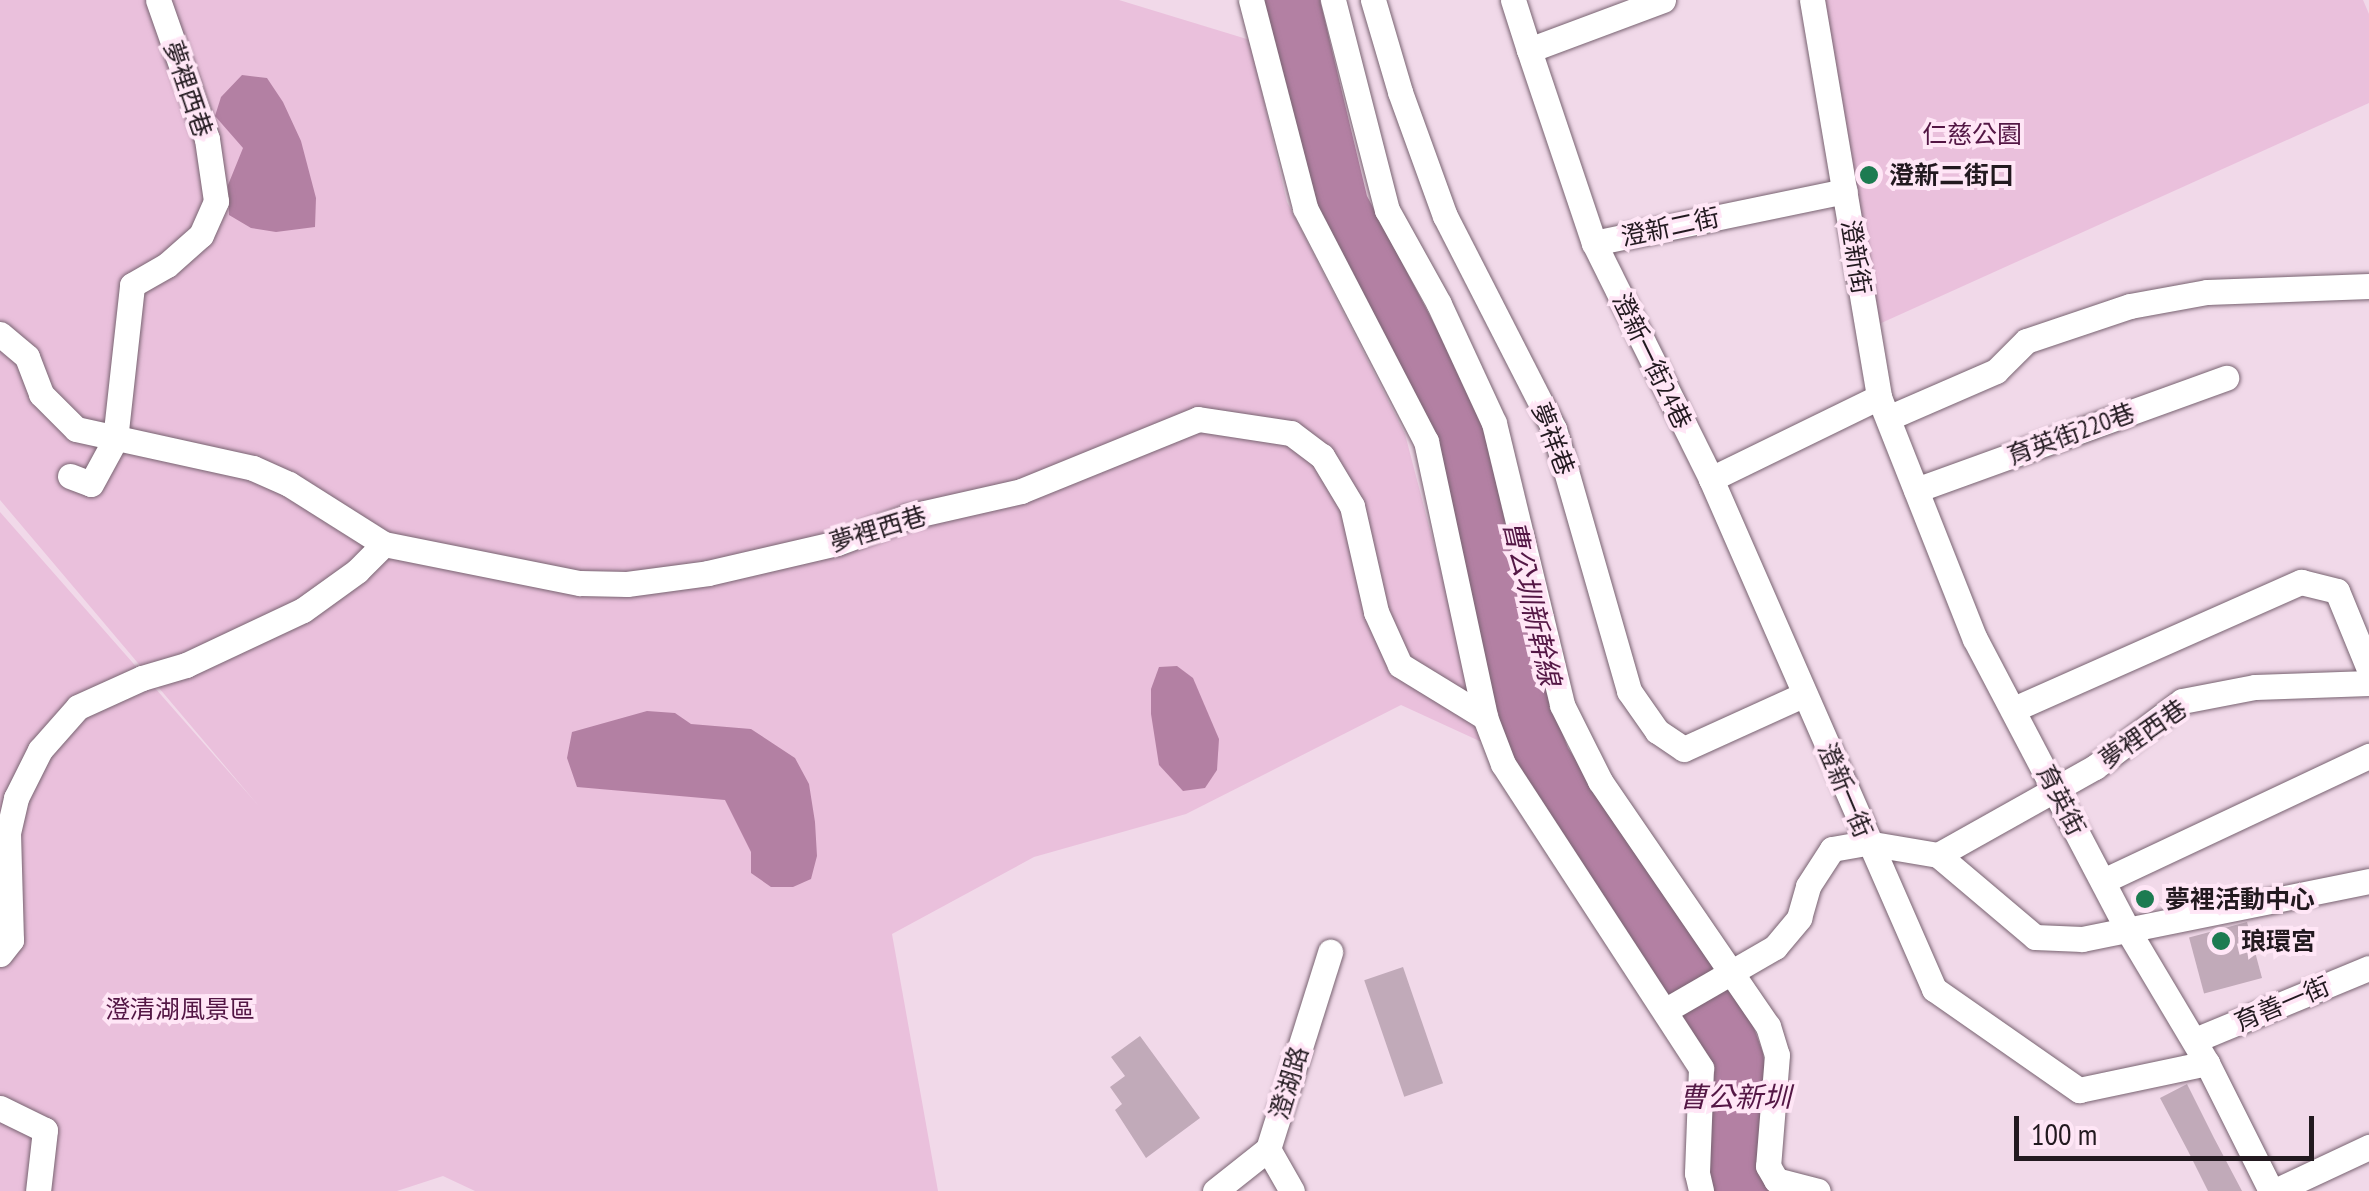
<!DOCTYPE html>
<html>
<head>
<meta charset="utf-8">
<style>
  body { margin:0 }
  #map { position:relative; width:2369px; height:1191px; overflow:hidden; background:#f1d9e9; font-family:"PT Sans Narrow","Noto Sans TC",sans-serif }
  div>[style] { position:absolute }
  [style*='--x'] { left:calc(var(--x)*1px); top:calc(var(--y)*1px); width:calc(var(--w)*1px); rotate:calc(var(--a)*1deg) }
  .green>* { inset:0; background:#eac0dc }
  .water>* { inset:0; background:#b380a3 }
  .building>* { inset:0; background:#c1aab9; transform-origin:0 0 }
  .roads { filter:drop-shadow(0 0 2px #786371) drop-shadow(0 0 2px #786371) }
  .minor>* { height:25px; margin:-12.5px; padding:0 12.5px; transform-origin:12.5px; border-radius:12.5px; background:#fff }
  .dots>* { width:28px; height:28px; translate:-50% -50%; box-sizing:border-box; border:5px solid #ffe6f6; border-radius:50% }
  span { translate:-50% -50%; white-space:nowrap; text-align:center; line-height:1.15; -webkit-text-stroke:8px #ffe6f6; paint-order:stroke }
  .street-label { font-size:25px; color:#22191f }
  .park-label { font-size:25px; color:#531644 }
  .poi-label { font-size:25px; color:#22191f; font-weight:700 }
  .left { translate:0 -50%; text-align:left }
  .water-label { font-size:28px; color:#541745; font-style:italic }
  .scale { position:absolute; left:2014px; top:1116px; width:300px; height:45px; box-sizing:border-box; border:5px solid #22191f; border-top:0; padding-left:12px; font-size:30px; line-height:35px; white-space:nowrap; color:#22191f; -webkit-text-stroke:8px #ffe6f6; paint-order:stroke }
</style>
</head>
<body>
<div id="map">
  <div class="green">
    <i style="clip-path:polygon(0 0,1119px 0,1250px 40px,1287px 202px,1405px 434px,1486px 744px,1401px 705px,1186px 814px,1034px 857px,892px 934px,938px 1191px,475px 1191px,443px 1176px,397px 1191px,0 1191px,0 512px,258px 805px,0 500px)"></i>
    <i style="clip-path:polygon(1811px 0,2363px 0,2369px 14px,2369px 103px,1868px 329px)"></i>
  </div>
  <div class="water">
    <i style="clip-path:polygon(1255px 0,1320px 0,1367px 196px,1480px 411px,1554px 711px,1568px 748px,1750px 1017px,1763px 1053px,1781px 1191px,1706px 1191px,1702px 1062px,1510px 767px,1490px 711px,1437px 456px,1309px 208px)"></i>
    <i style="clip-path:polygon(242px 75px,267px 78px,283px 102px,301px 141px,316px 198px,315px 227px,276px 232px,251px 228px,229px 215px,228px 185px,243px 148px,215px 116px,221px 97px)"></i>
    <i style="clip-path:polygon(1177px 666px,1193px 678px,1219px 739px,1217px 770px,1205px 788px,1183px 791px,1159px 765px,1151px 714px,1151px 689px,1159px 667px)"></i>
    <i style="clip-path:polygon(647px 711px,675px 713px,691px 724px,751px 729px,795px 758px,809px 784px,815px 822px,817px 856px,811px 879px,793px 887px,771px 887px,751px 873px,751px 852px,725px 800px,577px 787px,567px 758px,572px 732px)"></i>
  </div>
  <div class="building">
    <i style="left:2247px;top:922px;width:58px;height:60px;rotate:75deg"></i>
    <i style="left:1403px;top:967px;width:123px;height:41px;rotate:71deg"></i>
    <i style="clip-path:polygon(1140px 1036px,1200px 1118px,1146px 1158px,1115px 1110px,1122px 1104px,1110px 1087px,1125px 1076px,1111px 1057px)"></i>
    <i style="clip-path:polygon(2187px 1084px,2214px 1138px,2242px 1191px,2208px 1191px,2188px 1151px,2160px 1098px)"></i>
  </div>
  <div class="roads">
    <div class="minor">
      <i style="--x:1251;--y:0;--w:215;--a:75.4"></i>
      <i style="--x:1305;--y:208;--w:263;--a:62.6"></i>
      <i style="--x:1426;--y:441;--w:282;--a:77.9"></i>
      <i style="--x:1485;--y:717;--w:50;--a:69"></i>
      <i style="--x:1503;--y:764;--w:363;--a:56.9"></i>
      <i style="--x:1701;--y:1068;--w:105;--a:92.2"></i>
      <i style="--x:1697;--y:1173;--w:18;--a:77"></i>
      <i style="--x:1333;--y:0;--w:217;--a:75.6"></i>
      <i style="--x:1387;--y:210;--w:107;--a:61"></i>
      <i style="--x:1439;--y:304;--w:131;--a:65.2"></i>
      <i style="--x:1494;--y:423;--w:290;--a:76.4"></i>
      <i style="--x:1562;--y:705;--w:85;--a:63.4"></i>
      <i style="--x:1600;--y:781;--w:297;--a:55.6"></i>
      <i style="--x:1768;--y:1026;--w:30;--a:73"></i>
      <i style="--x:1777;--y:1055;--w:111;--a:94.6"></i>
      <i style="--x:1768;--y:1166;--w:16;--a:60"></i>
      <i style="--x:1776;--y:1180;--w:43;--a:14.7"></i>
      <i style="--x:1373;--y:0;--w:96;--a:73.6"></i>
      <i style="--x:1400;--y:92;--w:132;--a:70.1"></i>
      <i style="--x:1445;--y:216;--w:239;--a:62.9"></i>
      <i style="--x:1554;--y:429;--w:273;--a:74"></i>
      <i style="--x:1629;--y:691;--w:49;--a:55"></i>
      <i style="--x:1657;--y:731;--w:32;--a:34"></i>
      <i style="--x:1684;--y:749;--w:131;--a:-24.4"></i>
      <i style="--x:1513;--y:0;--w:52;--a:72.3"></i>
      <i style="--x:1663;--y:0;--w:143;--a:159.5"></i>
      <i style="--x:1529;--y:50;--w:204;--a:71.4"></i>
      <i style="--x:1594;--y:243;--w:256;--a:-11.7"></i>
      <i style="--x:1812;--y:0;--w:403;--a:80.4"></i>
      <i style="--x:1879;--y:397;--w:260;--a:68.4"></i>
      <i style="--x:1975;--y:639;--w:327;--a:62.3"></i>
      <i style="--x:2127;--y:929;--w:156;--a:59.2"></i>
      <i style="--x:2207;--y:1063;--w:143;--a:63.4"></i>
      <i style="--x:1594;--y:243;--w:263;--a:63.6"></i>
      <i style="--x:0;--y:334;--w:35;--a:40"></i>
      <i style="--x:27;--y:357;--w:40;--a:69"></i>
      <i style="--x:41;--y:394;--w:49;--a:45"></i>
      <i style="--x:76;--y:429;--w:181;--a:12.4"></i>
      <i style="--x:253;--y:468;--w:39;--a:24"></i>
      <i style="--x:289;--y:484;--w:112;--a:32.3"></i>
      <i style="--x:384;--y:544;--w:200;--a:11.3"></i>
      <i style="--x:580;--y:583;--w:47;--a:1.2"></i>
      <i style="--x:627;--y:584;--w:82;--a:-7.7"></i>
      <i style="--x:708;--y:573;--w:132;--a:-13.1"></i>
      <i style="--x:837;--y:543;--w:75;--a:-20.4"></i>
      <i style="--x:907;--y:517;--w:117;--a:-12.8"></i>
      <i style="--x:1021;--y:491;--w:191;--a:-22.1"></i>
      <i style="--x:1198;--y:419;--w:94;--a:8.6"></i>
      <i style="--x:1291;--y:433;--w:39;--a:37"></i>
      <i style="--x:1322;--y:456;--w:58;--a:59"></i>
      <i style="--x:1352;--y:506;--w:109;--a:77.2"></i>
      <i style="--x:1376;--y:612;--w:58;--a:65.6"></i>
      <i style="--x:1400;--y:665;--w:100;--a:31.5"></i>
      <i style="--x:1879;--y:397;--w:187;--a:154"></i>
      <i style="--x:1711;--y:479;--w:557;--a:66.38"></i>
      <i style="--x:1934;--y:989;--w:177;--a:34.9"></i>
      <i style="--x:2079;--y:1090;--w:131;--a:-11.9"></i>
      <i style="--x:1888;--y:418;--w:118;--a:-23.5"></i>
      <i style="--x:1996;--y:371;--w:42;--a:-45"></i>
      <i style="--x:2026;--y:341;--w:110;--a:-18.6"></i>
      <i style="--x:2130;--y:306;--w:78;--a:-10.3"></i>
      <i style="--x:2207;--y:292;--w:162;--a:-2.1"></i>
      <i style="--x:70;--y:476;--w:22;--a:21"></i>
      <i style="--x:91;--y:484;--w:50;--a:-61.4"></i>
      <i style="--x:115;--y:440;--w:156;--a:-83.7"></i>
      <i style="--x:132;--y:285;--w:40;--a:-29.7"></i>
      <i style="--x:167;--y:265;--w:45;--a:-41.4"></i>
      <i style="--x:201;--y:235;--w:37;--a:-66"></i>
      <i style="--x:216;--y:201;--w:63;--a:-98.3"></i>
      <i style="--x:207;--y:139;--w:147;--a:-109.4"></i>
      <i style="--x:1916;--y:490;--w:330;--a:-19.9"></i>
      <i style="--x:2014;--y:709;--w:314;--a:-23.9"></i>
      <i style="--x:2301;--y:582;--w:37;--a:14"></i>
      <i style="--x:2337;--y:591;--w:84;--a:67.7"></i>
      <i style="--x:1938;--y:855;--w:180;--a:-29.3"></i>
      <i style="--x:2095;--y:767;--w:109;--a:-37.2"></i>
      <i style="--x:2182;--y:701;--w:74;--a:-10.9"></i>
      <i style="--x:2255;--y:687;--w:114;--a:-2"></i>
      <i style="--x:2103;--y:881;--w:294;--a:-25.2"></i>
      <i style="--x:0;--y:954;--w:18;--a:-52"></i>
      <i style="--x:11;--y:940;--w:107;--a:-91.6"></i>
      <i style="--x:8;--y:833;--w:36;--a:-77"></i>
      <i style="--x:16;--y:798;--w:54;--a:-63.4"></i>
      <i style="--x:40;--y:750;--w:57;--a:-48.5"></i>
      <i style="--x:78;--y:707;--w:70;--a:-24.4"></i>
      <i style="--x:142;--y:678;--w:46;--a:-16.5"></i>
      <i style="--x:186;--y:665;--w:129;--a:-25.2"></i>
      <i style="--x:303;--y:610;--w:67;--a:-35.8"></i>
      <i style="--x:357;--y:571;--w:38;--a:-45"></i>
      <i style="--x:1666;--y:1010;--w:126;--a:-30"></i>
      <i style="--x:1775;--y:947;--w:38;--a:-50"></i>
      <i style="--x:1799;--y:918;--w:33;--a:-74"></i>
      <i style="--x:1808;--y:886;--w:44;--a:-57"></i>
      <i style="--x:1832;--y:849;--w:36;--a:-10"></i>
      <i style="--x:1867;--y:843;--w:72;--a:9.6"></i>
      <i style="--x:1938;--y:855;--w:127;--a:40.2"></i>
      <i style="--x:2035;--y:937;--w:47;--a:2.4"></i>
      <i style="--x:2082;--y:939;--w:293;--a:-11.4"></i>
      <i style="--x:2195;--y:1040;--w:188;--a:-22.5"></i>
      <i style="--x:0;--y:1108;--w:50;--a:26.1"></i>
      <i style="--x:45;--y:1130;--w:61;--a:96.5"></i>
      <i style="--x:1268;--y:1149;--w:48;--a:60.3"></i>
      <i style="--x:1215;--y:1191;--w:68;--a:-38.4"></i>
      <i style="--x:1268;--y:1149;--w:207;--a:-72.5"></i>
      <i style="--x:2275;--y:1191;--w:104;--a:-25.1"></i>
    </div>
  </div>
  <div class="dots">
    <i style="left:1869px;top:175px;background:#1d7b51"></i>
    <i style="left:2145px;top:899px;background:#1d7b51"></i>
    <i style="left:2221px;top:941px;background:#1d7b51"></i>
  </div>
  <div class="street-label">
    <span style="left:188px;top:89px;rotate:71deg">夢裡西巷</span>
    <span style="left:1670px;top:227px;rotate:-12deg">澄新二街</span>
    <span style="left:1856px;top:257px;rotate:81deg">澄新街</span>
    <span style="left:1652px;top:361px;rotate:64deg">澄新一街24巷</span>
    <span style="left:2071px;top:434px;rotate:-20deg">育英街220巷</span>
    <span style="left:1553px;top:439px;rotate:69deg">夢祥巷</span>
    <span style="left:878px;top:529px;rotate:-17deg">夢裡西巷</span>
    <span style="left:2143px;top:734px;rotate:-35deg">夢裡西巷</span>
    <span style="left:1845px;top:790px;rotate:67deg">澄新一街</span>
    <span style="left:2061px;top:800px;rotate:63deg">育英街</span>
    <span style="left:2282px;top:1004px;rotate:-23deg">育善一街</span>
    <span style="left:1289px;top:1083px;rotate:-73deg">澄湖路</span>
  </div>
  <div class="park-label">
    <span style="left:1972px;top:134px">仁慈公園</span>
    <span style="left:180px;top:1009px">澄清湖風景區</span>
  </div>
  <div class="poi-label">
    <span class="left" style="left:1889px;top:175px">澄新二街口</span>
    <span class="left" style="left:2165px;top:899px">夢裡活動中心</span>
    <span class="left" style="left:2241px;top:941px">琅環宮</span>
  </div>
  <div class="water-label">
    <span style="left:1532px;top:603px;rotate:77deg">曹公圳新幹線</span>
    <span style="left:1735px;top:1097px">曹公新圳</span>
  </div>
  <div class="scale">100 m</div>
</div>
</body>
</html>
